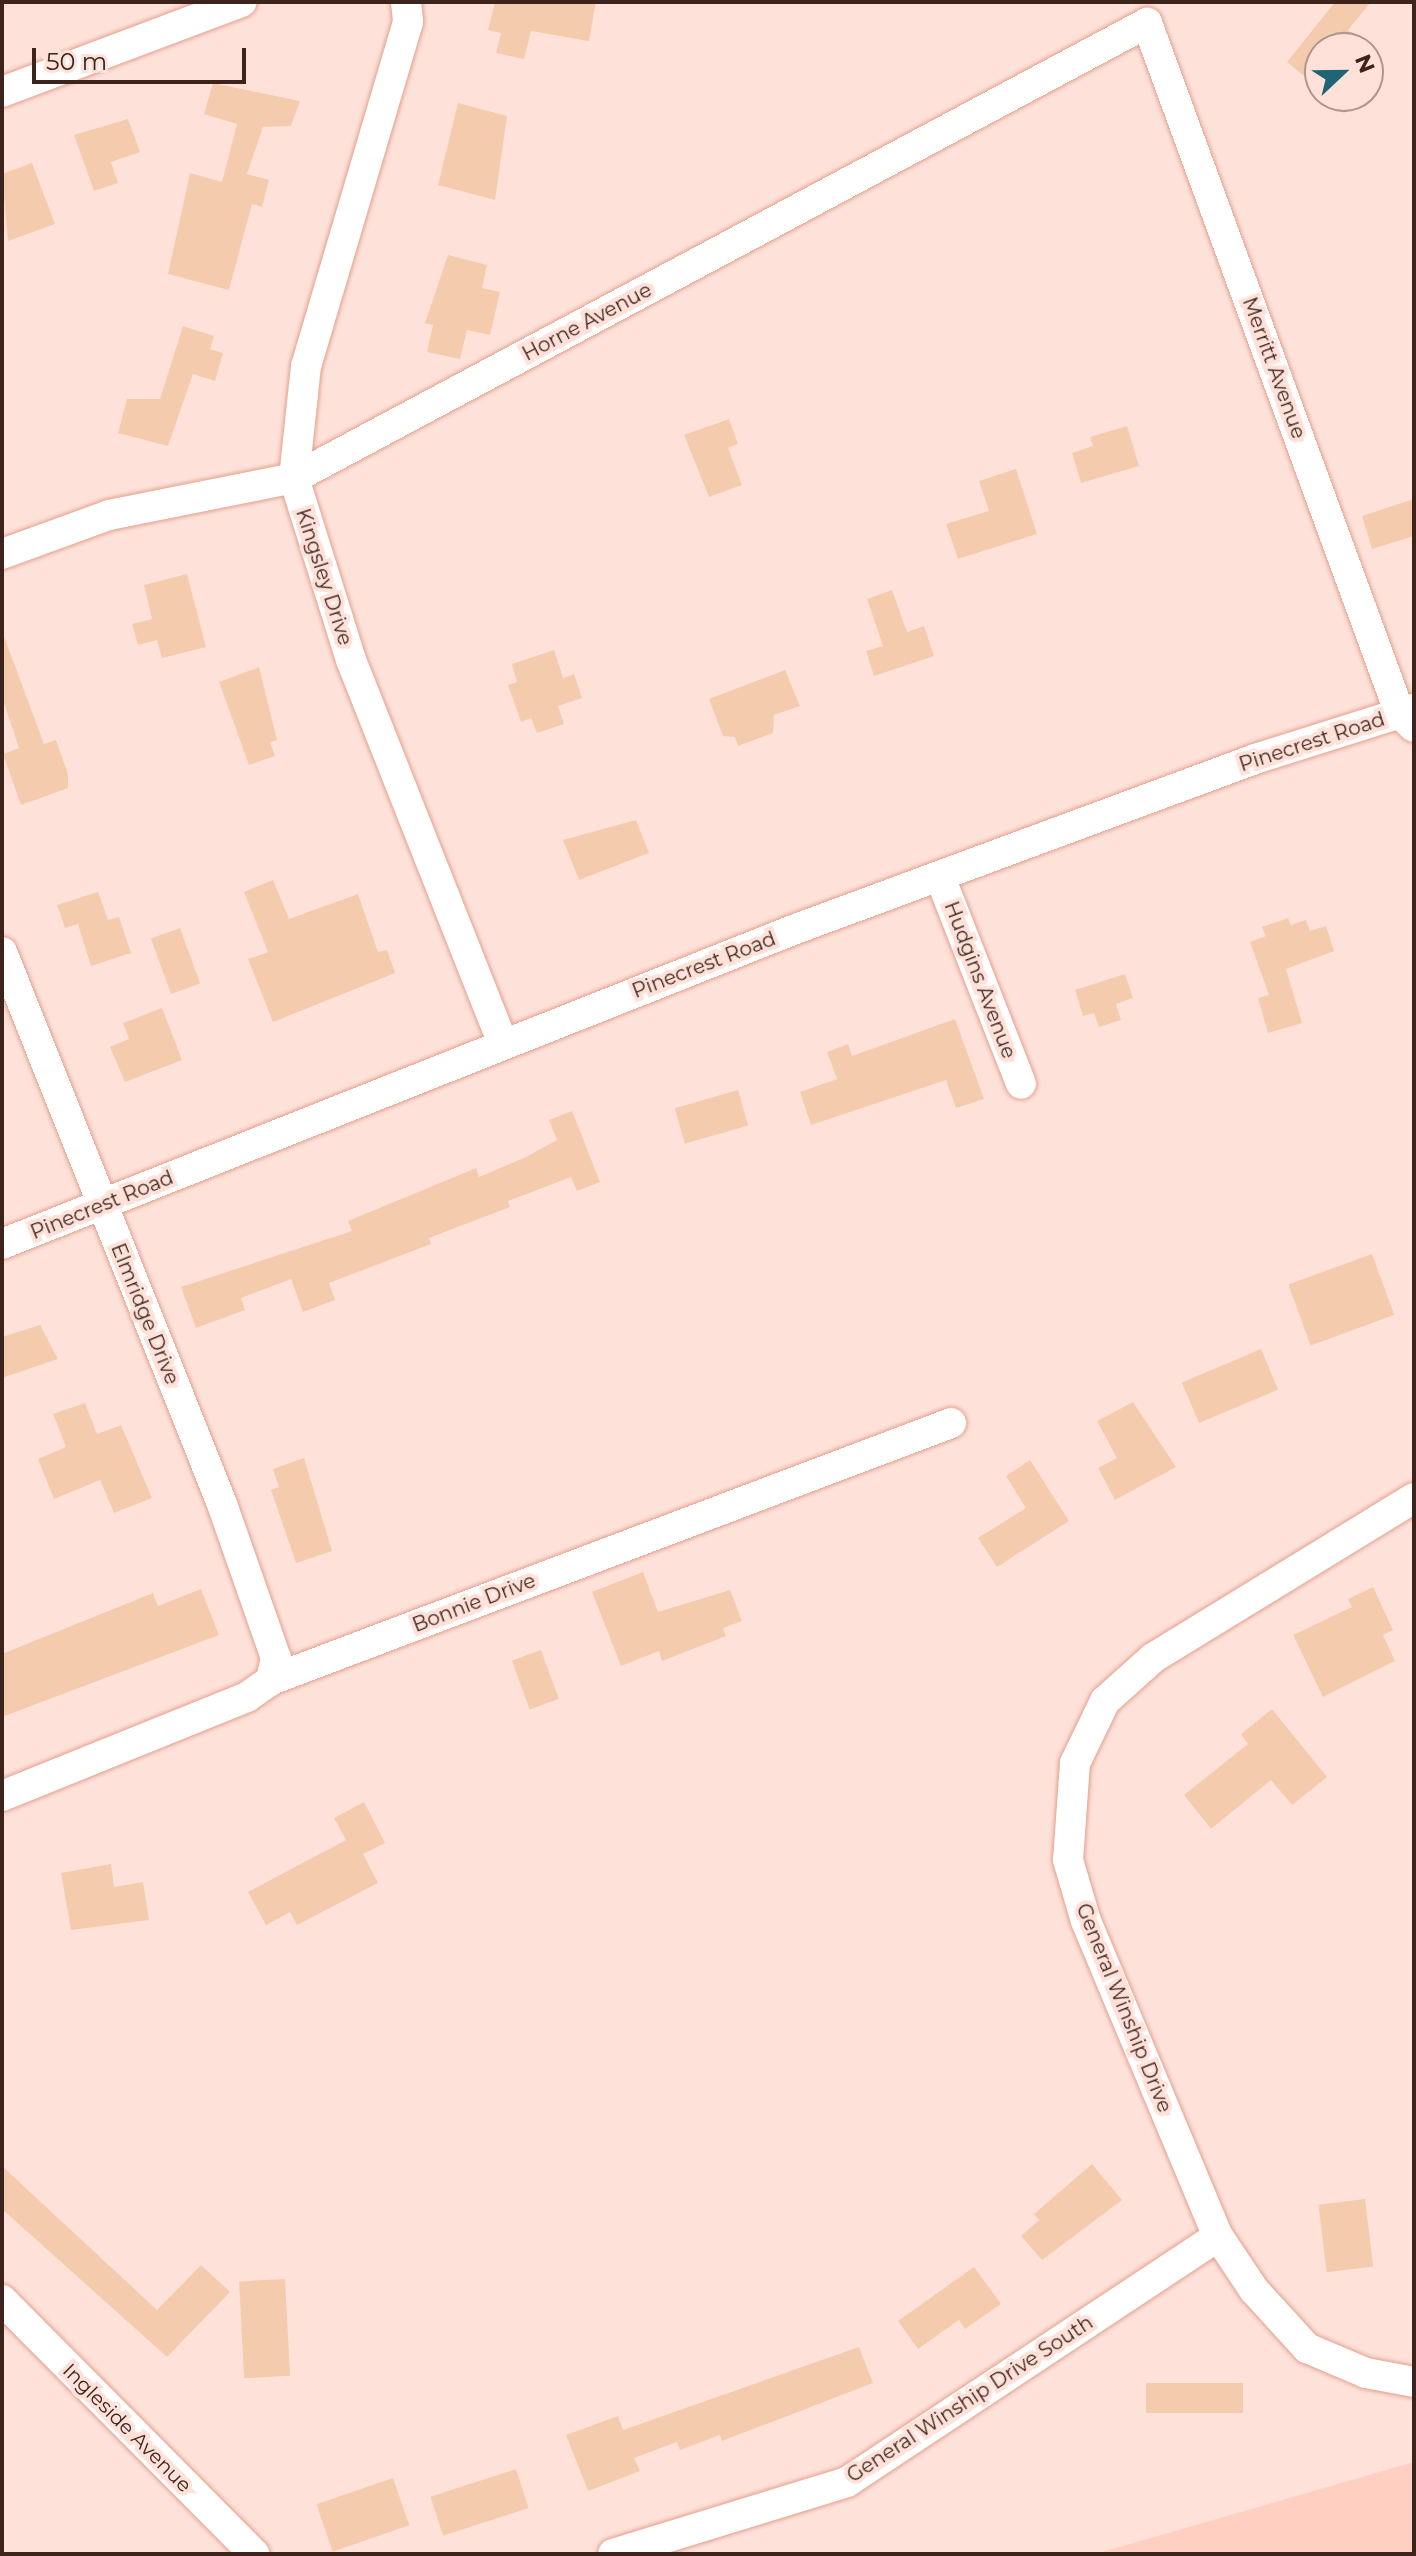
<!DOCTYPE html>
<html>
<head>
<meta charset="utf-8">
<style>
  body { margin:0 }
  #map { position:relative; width:1416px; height:2556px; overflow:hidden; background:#fee2da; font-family:Montserrat,sans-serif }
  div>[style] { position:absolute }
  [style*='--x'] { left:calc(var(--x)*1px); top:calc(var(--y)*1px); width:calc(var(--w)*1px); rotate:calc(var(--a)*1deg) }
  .built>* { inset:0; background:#ffd0c2 }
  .building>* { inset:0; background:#f5cbae; transform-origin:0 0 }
  .roads { filter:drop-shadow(0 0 2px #e3a08d) drop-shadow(0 0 2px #e3a08d) }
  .minor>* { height:30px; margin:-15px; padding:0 15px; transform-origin:15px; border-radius:15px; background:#fff }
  span { translate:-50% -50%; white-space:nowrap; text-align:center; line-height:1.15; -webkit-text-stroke:8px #fee2da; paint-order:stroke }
  .street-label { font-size:20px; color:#3c231b }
  .frame { position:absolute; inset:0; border:4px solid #3c231b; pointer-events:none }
  .north { position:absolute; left:1304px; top:32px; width:80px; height:80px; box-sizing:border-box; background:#fee2da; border:2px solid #b0968e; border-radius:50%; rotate:68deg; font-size:22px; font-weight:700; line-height:32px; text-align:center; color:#3c231b }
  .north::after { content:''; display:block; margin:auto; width:28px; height:36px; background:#1f6575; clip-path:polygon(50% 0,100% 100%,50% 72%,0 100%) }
  .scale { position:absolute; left:32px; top:48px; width:214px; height:36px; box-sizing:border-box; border:4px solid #3c231b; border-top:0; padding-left:10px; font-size:24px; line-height:28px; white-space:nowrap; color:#3c231b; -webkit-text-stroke:6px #fee2da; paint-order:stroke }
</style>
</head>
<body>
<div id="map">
  <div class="built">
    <i style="clip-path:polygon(1414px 2462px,1414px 2554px,1095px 2554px)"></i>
  </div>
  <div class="building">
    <i style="clip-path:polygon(495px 2px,596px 2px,589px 41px,531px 31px,524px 59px,496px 53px,501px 33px,488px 30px)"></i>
    <i style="clip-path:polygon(1335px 2px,1371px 2px,1348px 30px,1369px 48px,1320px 48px,1304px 76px,1287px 62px)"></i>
    <i style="clip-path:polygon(213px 83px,300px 101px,291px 126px,263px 127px,247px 174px,269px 180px,262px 207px,252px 204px,229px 290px,168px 274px,190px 173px,222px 182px,237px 124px,204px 114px)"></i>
    <i style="clip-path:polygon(458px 103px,507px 116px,495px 200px,438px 185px)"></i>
    <i style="clip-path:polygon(128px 119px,140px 152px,111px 162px,118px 183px,94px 191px,74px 135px)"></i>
    <i style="clip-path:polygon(32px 163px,55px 224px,8px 241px,2px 174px)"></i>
    <i style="clip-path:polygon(448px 255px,487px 265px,482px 288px,500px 292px,490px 335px,467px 330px,460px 359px,427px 352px,433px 325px,425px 323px)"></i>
    <i style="clip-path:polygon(183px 326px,214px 336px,210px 349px,223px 353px,215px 381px,193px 374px,168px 446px,118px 433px,127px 399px,160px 399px)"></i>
    <i style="clip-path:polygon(729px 419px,738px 444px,728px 448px,742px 485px,709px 497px,684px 435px)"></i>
    <i style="clip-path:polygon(1127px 426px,1139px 466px,1081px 483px,1072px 453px,1093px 446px,1090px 437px)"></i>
    <i style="clip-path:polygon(1016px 469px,1037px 534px,958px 559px,946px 524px,989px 511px,979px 481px)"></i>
    <i style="clip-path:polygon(1414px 499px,1414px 536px,1372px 549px,1362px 516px)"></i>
    <i style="clip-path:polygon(187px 574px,206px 647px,162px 658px,157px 640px,138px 645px,132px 624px,152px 619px,144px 585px)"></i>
    <i style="clip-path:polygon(892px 590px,907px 632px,924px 626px,934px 656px,874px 676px,866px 651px,883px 646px,867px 599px)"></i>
    <i style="clip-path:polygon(2px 631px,44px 744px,56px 740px,68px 774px,68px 788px,21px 805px,3px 754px,19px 748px,2px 697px)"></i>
    <i style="clip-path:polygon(554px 650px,563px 678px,574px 674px,582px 698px,558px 706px,564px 724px,537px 733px,531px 718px,521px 722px,508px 685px,517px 682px,512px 664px)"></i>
    <i style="clip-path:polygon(259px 667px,277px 740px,270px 742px,275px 756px,249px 765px,219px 682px)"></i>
    <i style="clip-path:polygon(785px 670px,800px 706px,774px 715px,773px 733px,738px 746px,735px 737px,723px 736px,709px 699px)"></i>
    <i style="clip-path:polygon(636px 820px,649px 853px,579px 880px,563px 840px)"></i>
    <i style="clip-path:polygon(273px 880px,289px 919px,358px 894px,378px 952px,387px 950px,395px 973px,273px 1022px,248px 959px,268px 952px,244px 892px)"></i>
    <i style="clip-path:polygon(98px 892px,108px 920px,119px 917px,131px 953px,91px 966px,78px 924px,65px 928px,57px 905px)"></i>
    <i style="clip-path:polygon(1288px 918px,1291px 925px,1306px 920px,1310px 931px,1326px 926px,1334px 951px,1286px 969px,1302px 1023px,1268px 1033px,1258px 998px,1269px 995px,1250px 942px,1266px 936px,1262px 927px)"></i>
    <i style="left:180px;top:928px;width:59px;height:31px;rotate:70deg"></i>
    <i style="clip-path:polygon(1125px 974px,1133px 998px,1116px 1004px,1121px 1020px,1099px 1027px,1094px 1013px,1083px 1016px,1075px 990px)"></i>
    <i style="clip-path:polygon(162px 1008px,182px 1060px,125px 1082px,110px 1047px,129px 1039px,123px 1023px)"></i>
    <i style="clip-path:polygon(955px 1019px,984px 1099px,956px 1108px,946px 1080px,811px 1125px,800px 1092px,837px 1079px,827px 1052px,848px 1044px,852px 1056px)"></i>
    <i style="left:738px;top:1090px;width:37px;height:66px;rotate:74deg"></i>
    <i style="clip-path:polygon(572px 1111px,600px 1182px,577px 1191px,571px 1177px,508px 1201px,510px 1207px,429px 1238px,431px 1244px,329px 1283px,335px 1300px,303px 1312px,291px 1279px,241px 1298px,245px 1310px,196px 1328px,181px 1287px,352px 1231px,348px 1221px,476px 1168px,479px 1177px,524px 1158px,557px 1140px,549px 1120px)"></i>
    <i style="left:1372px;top:1254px;width:65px;height:89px;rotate:70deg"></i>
    <i style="clip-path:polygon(40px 1325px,58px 1359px,2px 1378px,2px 1337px)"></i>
    <i style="left:1261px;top:1349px;width:44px;height:86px;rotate:67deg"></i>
    <i style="clip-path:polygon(1133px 1402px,1176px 1467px,1115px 1500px,1098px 1468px,1117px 1458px,1097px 1421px)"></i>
    <i style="clip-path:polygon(85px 1403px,97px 1434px,121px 1425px,152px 1498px,114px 1513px,100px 1480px,54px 1499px,38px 1459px,66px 1447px,53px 1414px)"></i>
    <i style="clip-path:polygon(304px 1458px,332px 1551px,296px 1563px,271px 1490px,279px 1487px,273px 1469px)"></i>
    <i style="clip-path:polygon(1030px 1460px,1069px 1521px,997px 1567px,978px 1538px,1026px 1508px,1006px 1476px)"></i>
    <i style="clip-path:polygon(643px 1572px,658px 1612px,730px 1590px,742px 1621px,723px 1628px,726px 1636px,662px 1661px,659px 1651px,621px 1666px,592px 1592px)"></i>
    <i style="clip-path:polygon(1373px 1587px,1393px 1630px,1383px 1635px,1395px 1661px,1323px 1697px,1293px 1635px,1352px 1607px,1348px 1599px)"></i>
    <i style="clip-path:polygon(201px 1589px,219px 1635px,2px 1717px,2px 1654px,153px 1593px,158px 1606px)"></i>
    <i style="left:541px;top:1650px;width:52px;height:31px;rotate:70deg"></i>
    <i style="clip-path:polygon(1272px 1709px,1327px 1777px,1292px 1805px,1271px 1780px,1211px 1829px,1184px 1795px,1248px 1744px,1241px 1734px)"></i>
    <i style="clip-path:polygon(364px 1802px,385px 1843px,363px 1854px,378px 1883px,297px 1925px,290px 1912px,266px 1925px,248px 1892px,346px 1840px,334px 1818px)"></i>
    <i style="clip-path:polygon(111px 1864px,114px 1887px,143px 1882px,149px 1920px,71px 1930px,61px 1873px)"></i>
    <i style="clip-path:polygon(1092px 2164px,1122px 2200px,1042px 2260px,1021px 2236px,1039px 2220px,1034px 2214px)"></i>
    <i style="clip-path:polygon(2px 2166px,157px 2310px,201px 2265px,230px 2292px,167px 2357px,2px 2209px)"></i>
    <i style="left:1365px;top:2199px;width:68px;height:47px;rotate:83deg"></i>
    <i style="clip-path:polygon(974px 2267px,1001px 2304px,965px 2329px,959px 2320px,918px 2349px,898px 2321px)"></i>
    <i style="left:285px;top:2279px;width:97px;height:46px;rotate:87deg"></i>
    <i style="clip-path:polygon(859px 2347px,873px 2383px,722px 2441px,720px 2435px,680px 2450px,677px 2442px,634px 2458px,640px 2471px,588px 2491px,566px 2435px,618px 2416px,623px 2430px)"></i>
    <i style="left:1146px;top:2383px;width:97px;height:30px"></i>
    <i style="left:516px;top:2469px;width:41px;height:90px;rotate:72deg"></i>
    <i style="left:393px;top:2478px;width:50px;height:81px;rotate:71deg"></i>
  </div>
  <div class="roads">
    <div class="minor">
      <i style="--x:406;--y:2;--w:20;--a:84"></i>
      <i style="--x:408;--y:22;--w:359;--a:106.5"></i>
      <i style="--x:306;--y:366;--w:113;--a:96.1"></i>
      <i style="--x:294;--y:478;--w:191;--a:72.6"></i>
      <i style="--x:351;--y:660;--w:412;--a:68.4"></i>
      <i style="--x:2;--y:92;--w:256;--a:-20.6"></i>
      <i style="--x:2;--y:554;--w:114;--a:-20"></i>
      <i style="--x:109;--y:515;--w:189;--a:-11.3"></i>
      <i style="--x:294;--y:478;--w:967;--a:-28.08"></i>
      <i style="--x:1147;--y:23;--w:736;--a:69.89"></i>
      <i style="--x:1400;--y:714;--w:19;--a:43"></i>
      <i style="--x:940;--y:877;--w:222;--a:68.6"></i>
      <i style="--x:2;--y:952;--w:594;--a:68.27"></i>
      <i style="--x:222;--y:1504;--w:163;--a:70.7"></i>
      <i style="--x:276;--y:1658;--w:23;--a:103"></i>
      <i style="--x:2;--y:1244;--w:851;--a:-21.65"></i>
      <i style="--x:793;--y:930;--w:493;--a:-20.3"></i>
      <i style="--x:1255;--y:759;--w:167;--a:-17.5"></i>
      <i style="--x:1414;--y:1498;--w:306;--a:148.5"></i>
      <i style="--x:1153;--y:1658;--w:64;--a:138.1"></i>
      <i style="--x:1105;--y:1701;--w:69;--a:115.8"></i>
      <i style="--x:1075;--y:1763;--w:97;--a:94.1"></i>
      <i style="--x:1068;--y:1860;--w:64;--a:73.6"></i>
      <i style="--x:1086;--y:1921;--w:342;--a:67.3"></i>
      <i style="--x:1218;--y:2236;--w:65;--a:56.3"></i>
      <i style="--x:1254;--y:2290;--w:79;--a:47.6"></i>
      <i style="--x:1307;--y:2348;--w:64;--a:23"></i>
      <i style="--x:1366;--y:2373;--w:49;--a:10.6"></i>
      <i style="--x:2;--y:1796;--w:264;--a:-22"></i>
      <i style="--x:247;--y:1697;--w:29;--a:-35"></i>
      <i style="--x:271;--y:1680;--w:727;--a:-20.7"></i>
      <i style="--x:2;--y:2300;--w:358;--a:45.2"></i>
      <i style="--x:613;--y:2554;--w:245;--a:-17.1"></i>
      <i style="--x:847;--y:2482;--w:445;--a:-33.5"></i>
    </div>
  </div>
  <div class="street-label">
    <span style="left:587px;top:322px;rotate:-28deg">Horne Avenue</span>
    <span style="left:1274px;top:368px;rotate:70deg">Merritt Avenue</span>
    <span style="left:324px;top:577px;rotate:72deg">Kingsley Drive</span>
    <span style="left:1312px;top:742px;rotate:-18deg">Pinecrest Road</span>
    <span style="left:704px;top:965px;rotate:-21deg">Pinecrest Road</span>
    <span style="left:980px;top:980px;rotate:69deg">Hudgins Avenue</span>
    <span style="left:102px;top:1205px;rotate:-22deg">Pinecrest Road</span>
    <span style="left:145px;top:1314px;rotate:68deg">Elmridge Drive</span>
    <span style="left:474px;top:1603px;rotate:-21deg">Bonnie Drive</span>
    <span style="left:1124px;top:2008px;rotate:68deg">General Winship Drive</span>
    <span style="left:970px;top:2399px;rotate:-33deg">General Winship Drive South</span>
    <span style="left:127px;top:2428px;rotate:45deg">Ingleside Avenue</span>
  </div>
  <div class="frame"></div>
  <div class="north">N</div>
  <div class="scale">50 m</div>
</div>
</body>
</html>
